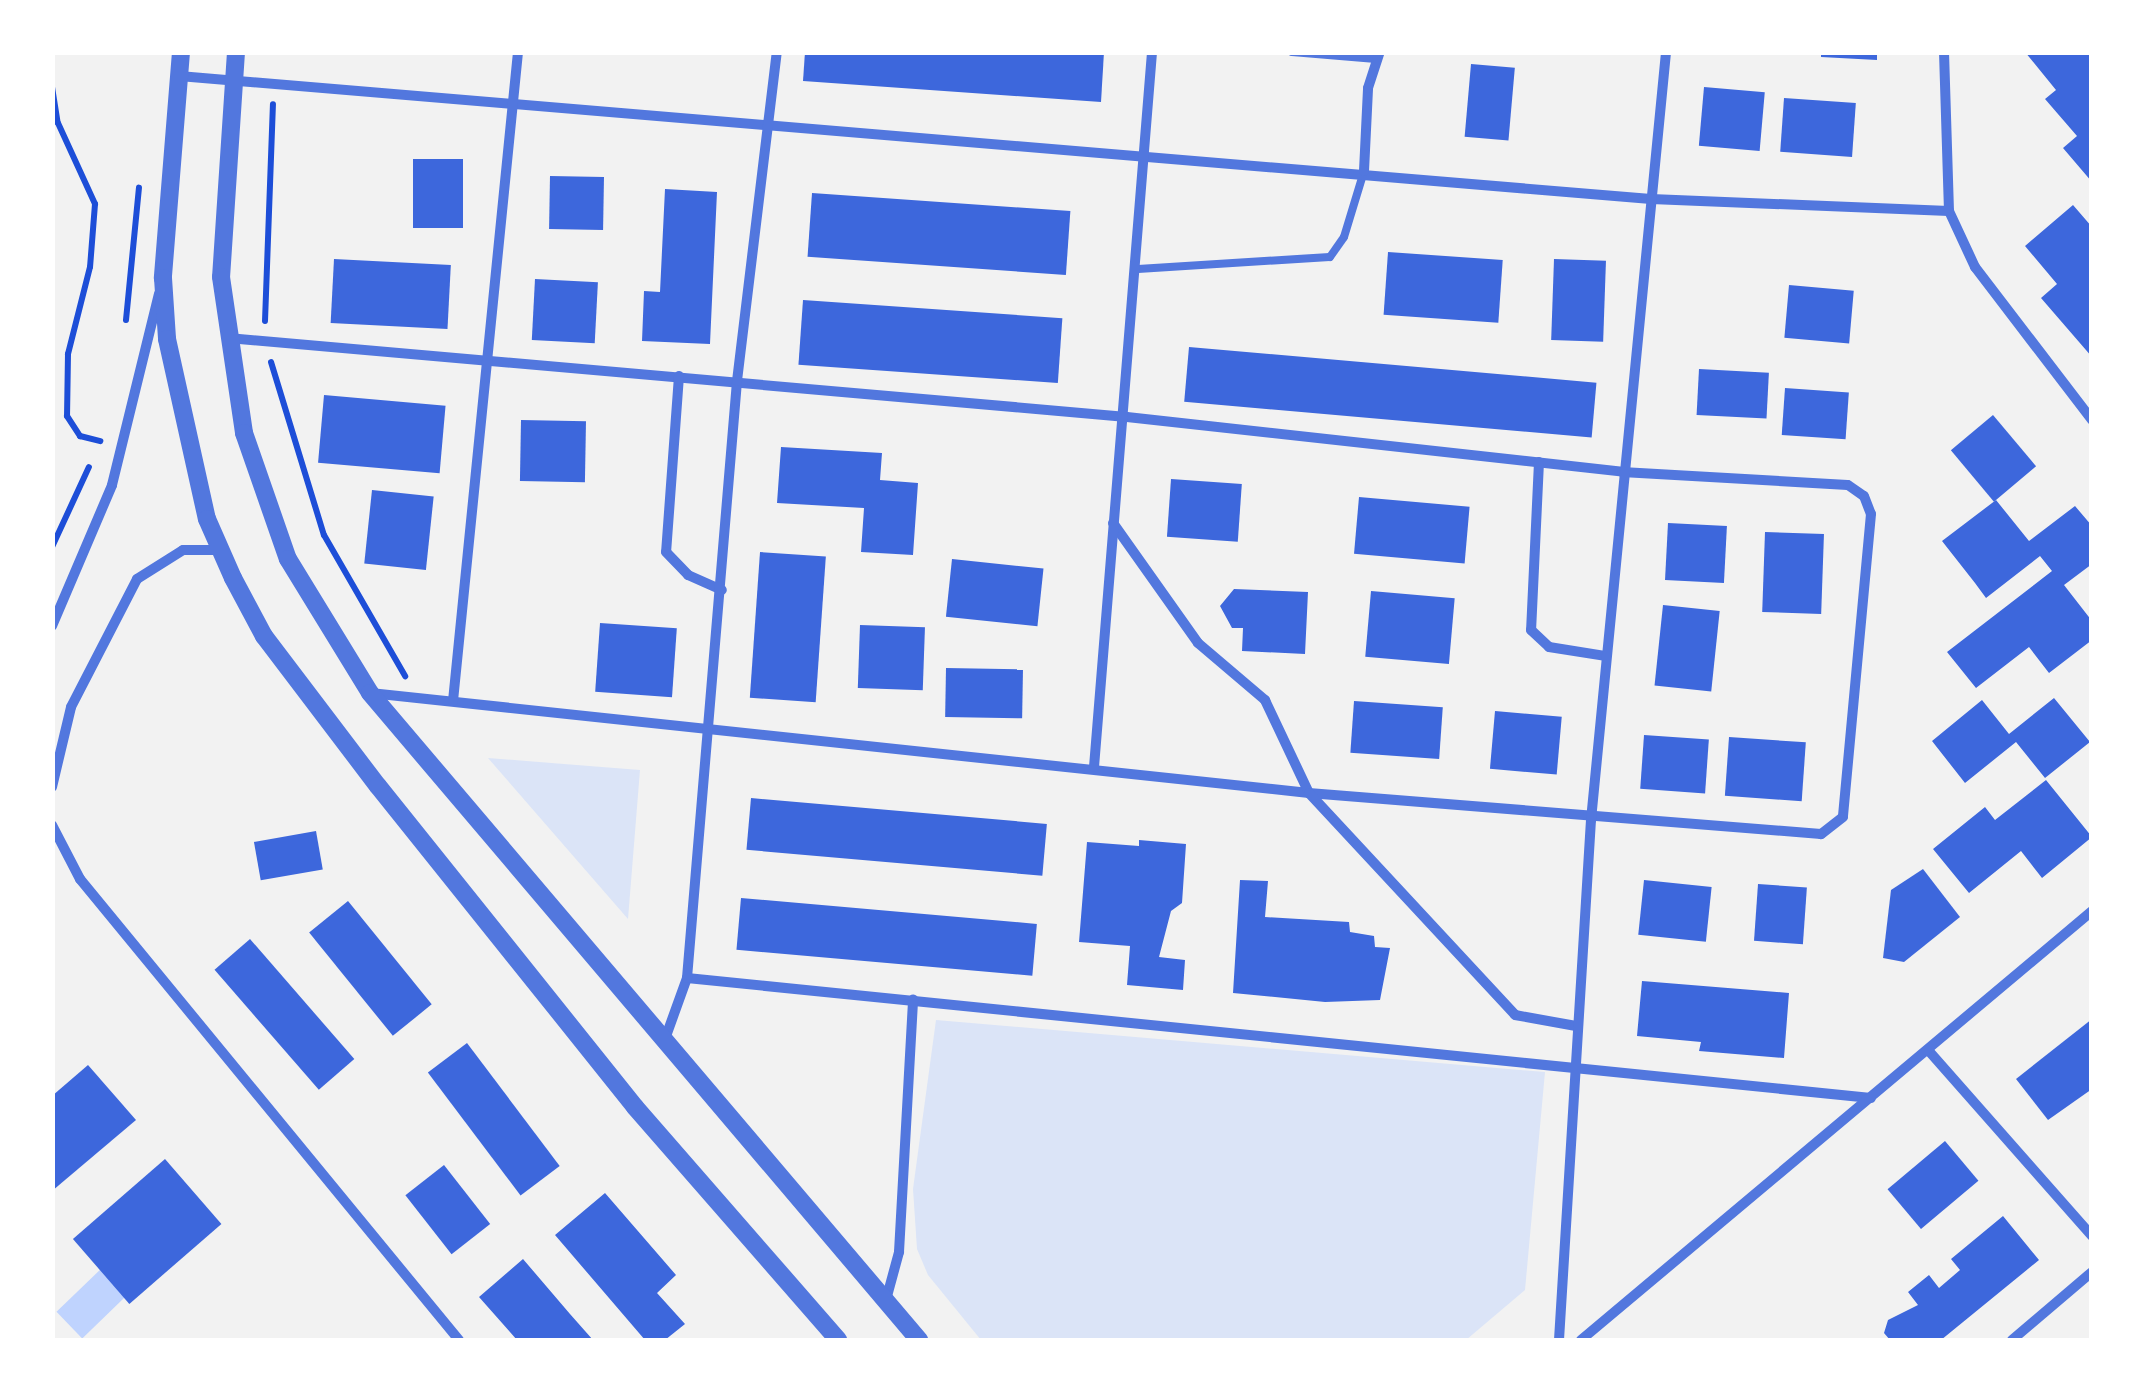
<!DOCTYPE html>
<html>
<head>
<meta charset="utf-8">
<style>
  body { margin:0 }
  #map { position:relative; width:2144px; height:1393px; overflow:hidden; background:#f2f2f2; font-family:Cabin,sans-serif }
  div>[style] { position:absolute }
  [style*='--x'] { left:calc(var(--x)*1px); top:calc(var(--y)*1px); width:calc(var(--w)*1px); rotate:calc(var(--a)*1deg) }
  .green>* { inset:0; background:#dbe4f7 }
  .water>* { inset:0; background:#bfd3fe; transform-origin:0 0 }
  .building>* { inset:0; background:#3d67dc; transform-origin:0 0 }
  .path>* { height:6px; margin:-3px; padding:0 3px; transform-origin:3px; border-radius:3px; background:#1d4ed8 }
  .service>* { height:8px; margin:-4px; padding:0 4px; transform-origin:4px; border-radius:4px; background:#5277de }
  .minor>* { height:10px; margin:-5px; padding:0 5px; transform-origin:5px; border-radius:5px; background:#5277de }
  .tertiary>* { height:18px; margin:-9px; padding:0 9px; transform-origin:9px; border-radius:9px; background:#5277de }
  span { translate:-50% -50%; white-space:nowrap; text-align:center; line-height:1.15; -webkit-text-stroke:9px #fff; paint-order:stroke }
  .frame { position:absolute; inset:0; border:55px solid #fff; pointer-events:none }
</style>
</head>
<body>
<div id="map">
  <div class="green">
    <i style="clip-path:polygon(488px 758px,640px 770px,628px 919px)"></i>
    <i style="clip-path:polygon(936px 1020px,1545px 1072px,1525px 1290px,1466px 1340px,981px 1340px,928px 1275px,917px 1249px,913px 1189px)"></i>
  </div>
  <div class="water">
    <i style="left:104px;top:1266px;width:37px;height:66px;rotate:46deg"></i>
  </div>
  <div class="building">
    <i style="clip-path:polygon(805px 52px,1104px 52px,1101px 102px,803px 81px)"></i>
    <i style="clip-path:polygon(1821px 52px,1877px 52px,1877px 60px,1821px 57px)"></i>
    <i style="clip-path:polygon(2025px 52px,2092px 52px,2092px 182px,2063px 148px,2077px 136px,2045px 99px,2056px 90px)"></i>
    <i style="left:1471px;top:64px;width:44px;height:73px;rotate:5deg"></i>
    <i style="left:1704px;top:87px;width:61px;height:59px;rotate:5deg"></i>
    <i style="left:1784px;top:98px;width:72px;height:54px;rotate:4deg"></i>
    <i style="left:413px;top:159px;width:50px;height:69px"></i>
    <i style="left:550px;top:176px;width:54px;height:53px;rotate:1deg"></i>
    <i style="clip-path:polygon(665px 189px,717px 192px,710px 344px,642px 341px,644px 291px,660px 292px)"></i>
    <i style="left:812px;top:193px;width:259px;height:64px;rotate:4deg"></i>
    <i style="clip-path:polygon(2073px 205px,2092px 227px,2092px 357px,2041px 298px,2057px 284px,2025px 246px)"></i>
    <i style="left:1388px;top:252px;width:115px;height:63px;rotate:4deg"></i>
    <i style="left:334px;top:259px;width:117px;height:64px;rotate:3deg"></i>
    <i style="left:1554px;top:259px;width:52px;height:81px;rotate:2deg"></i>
    <i style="left:535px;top:279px;width:63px;height:61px;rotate:3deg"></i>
    <i style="left:1789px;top:285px;width:65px;height:53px;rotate:5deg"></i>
    <i style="left:803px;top:300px;width:260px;height:65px;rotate:4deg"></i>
    <i style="left:1189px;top:347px;width:409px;height:55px;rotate:5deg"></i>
    <i style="left:1699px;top:369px;width:70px;height:46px;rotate:3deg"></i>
    <i style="left:1785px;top:388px;width:64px;height:47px;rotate:4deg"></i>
    <i style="left:324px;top:395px;width:122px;height:68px;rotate:5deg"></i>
    <i style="left:1993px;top:415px;width:67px;height:55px;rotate:50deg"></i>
    <i style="left:521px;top:420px;width:65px;height:61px;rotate:1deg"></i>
    <i style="clip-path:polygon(781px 447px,882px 453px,880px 480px,918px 483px,913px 555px,861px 552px,864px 508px,777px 503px)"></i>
    <i style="left:1171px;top:479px;width:71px;height:58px;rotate:4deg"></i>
    <i style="left:372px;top:490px;width:62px;height:74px;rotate:6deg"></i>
    <i style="left:1359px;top:497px;width:111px;height:57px;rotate:5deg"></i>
    <i style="clip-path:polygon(1996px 500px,2029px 541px,2075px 506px,2092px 526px,2092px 564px,2064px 585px,2092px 621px,2092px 640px,2049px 673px,2029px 647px,1976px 688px,1947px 652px,2052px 571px,2040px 556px,1986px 598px,1975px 583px,1942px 541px)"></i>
    <i style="left:1668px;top:523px;width:59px;height:57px;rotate:3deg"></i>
    <i style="left:1765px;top:532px;width:59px;height:80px;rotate:2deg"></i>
    <i style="left:760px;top:552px;width:66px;height:146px;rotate:4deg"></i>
    <i style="left:952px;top:559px;width:92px;height:58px;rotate:6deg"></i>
    <i style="clip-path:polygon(1234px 589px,1308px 592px,1305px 654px,1242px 651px,1243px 628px,1232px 628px,1220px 606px)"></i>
    <i style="left:1371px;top:591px;width:84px;height:66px;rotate:5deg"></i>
    <i style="left:1663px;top:605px;width:57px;height:81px;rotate:6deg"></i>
    <i style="left:600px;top:623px;width:77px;height:69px;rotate:4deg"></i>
    <i style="left:860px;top:625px;width:65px;height:63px;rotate:2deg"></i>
    <i style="left:946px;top:668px;width:77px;height:49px;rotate:1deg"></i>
    <i style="clip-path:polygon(2054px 698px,2090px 742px,2045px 778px,2016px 742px,1965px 783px,1932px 741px,1982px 700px,2009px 734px)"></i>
    <i style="left:1354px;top:701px;width:89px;height:52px;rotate:4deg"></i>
    <i style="left:1495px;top:711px;width:67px;height:58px;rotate:5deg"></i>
    <i style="left:1644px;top:735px;width:65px;height:54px;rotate:4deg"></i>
    <i style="left:1729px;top:737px;width:77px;height:59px;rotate:4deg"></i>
    <i style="clip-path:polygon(2046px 780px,2092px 837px,2042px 878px,2021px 851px,1969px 893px,1933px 849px,1985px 807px,1995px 820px)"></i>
    <i style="left:751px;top:798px;width:297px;height:52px;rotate:5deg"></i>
    <i style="left:316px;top:831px;width:39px;height:63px;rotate:80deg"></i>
    <i style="clip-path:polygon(1139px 840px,1186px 844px,1182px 903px,1171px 911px,1159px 957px,1185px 960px,1183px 990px,1127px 985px,1130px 946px,1079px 942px,1087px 842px,1139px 846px)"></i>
    <i style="clip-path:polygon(1923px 869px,1960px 917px,1904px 962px,1883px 958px,1891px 890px)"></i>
    <i style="clip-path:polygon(1240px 880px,1268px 881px,1265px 917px,1349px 922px,1350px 932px,1374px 936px,1375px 947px,1390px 948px,1380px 1000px,1325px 1002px,1233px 993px)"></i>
    <i style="left:1644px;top:880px;width:68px;height:55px;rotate:6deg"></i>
    <i style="left:1758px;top:884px;width:49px;height:57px;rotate:4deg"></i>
    <i style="left:741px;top:898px;width:297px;height:52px;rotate:5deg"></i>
    <i style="left:348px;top:901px;width:133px;height:50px;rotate:51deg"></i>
    <i style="left:250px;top:939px;width:159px;height:47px;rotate:49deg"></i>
    <i style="clip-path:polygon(1642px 981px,1789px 993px,1784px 1058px,1699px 1051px,1701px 1042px,1637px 1036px)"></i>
    <i style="clip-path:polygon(2092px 1019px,2092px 1089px,2048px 1120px,2016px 1079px)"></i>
    <i style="left:467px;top:1043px;width:154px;height:49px;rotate:53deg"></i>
    <i style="clip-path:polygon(88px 1065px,136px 1120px,52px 1191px,52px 1096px)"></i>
    <i style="left:1945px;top:1141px;width:52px;height:75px;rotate:50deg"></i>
    <i style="left:165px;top:1159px;width:86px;height:122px;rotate:49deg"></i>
    <i style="left:444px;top:1165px;width:75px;height:49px;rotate:52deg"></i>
    <i style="clip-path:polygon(605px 1193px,676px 1275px,657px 1293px,685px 1324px,665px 1340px,645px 1340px,555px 1235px)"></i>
    <i style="clip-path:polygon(2003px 1216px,2039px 1260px,1941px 1340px,1890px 1340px,1884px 1333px,1888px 1320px,1918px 1305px,1908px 1292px,1929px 1275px,1939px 1288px,1960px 1270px,1951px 1259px)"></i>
    <i style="clip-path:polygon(523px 1259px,570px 1314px,593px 1340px,517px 1340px,479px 1297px)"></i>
  </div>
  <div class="path">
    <i style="--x:52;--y:87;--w:36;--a:81"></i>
    <i style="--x:58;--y:123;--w:89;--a:65.4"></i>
    <i style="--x:95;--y:204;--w:63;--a:94.5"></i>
    <i style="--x:90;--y:267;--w:90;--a:104.2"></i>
    <i style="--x:68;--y:354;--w:62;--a:90.9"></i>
    <i style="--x:67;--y:416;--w:24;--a:57"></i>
    <i style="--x:80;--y:436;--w:21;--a:14"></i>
    <i style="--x:126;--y:320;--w:133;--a:-84.4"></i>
    <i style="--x:265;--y:321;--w:217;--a:-87.9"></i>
    <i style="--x:271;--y:362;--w:181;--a:73"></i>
    <i style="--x:324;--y:535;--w:163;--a:60.1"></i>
    <i style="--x:52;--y:547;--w:88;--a:-65.2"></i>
  </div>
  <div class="service">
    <i style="--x:1292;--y:52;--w:84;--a:4.8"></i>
    <i style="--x:1138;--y:269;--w:192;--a:-3.6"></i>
    <i style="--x:1330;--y:257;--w:24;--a:-55"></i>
    <i style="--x:1344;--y:237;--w:69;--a:-73.1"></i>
  </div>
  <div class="minor">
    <i style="--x:1944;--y:52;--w:159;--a:88.2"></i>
    <i style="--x:1949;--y:211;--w:62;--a:65.1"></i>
    <i style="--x:1975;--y:267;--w:193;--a:52.6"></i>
    <i style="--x:179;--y:76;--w:1477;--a:4.78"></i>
    <i style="--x:1651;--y:199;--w:298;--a:2.3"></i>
    <i style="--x:1364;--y:171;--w:83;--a:-87.2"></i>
    <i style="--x:1368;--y:88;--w:38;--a:-72"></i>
    <i style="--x:228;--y:338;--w:902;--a:5.02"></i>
    <i style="--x:1127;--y:417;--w:498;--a:6.3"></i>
    <i style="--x:1622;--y:472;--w:226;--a:3.3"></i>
    <i style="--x:1848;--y:485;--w:19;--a:35"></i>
    <i style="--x:1864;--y:496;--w:19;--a:69"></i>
    <i style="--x:1871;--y:514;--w:304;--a:95.3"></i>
    <i style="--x:1843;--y:817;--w:28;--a:142"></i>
    <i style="--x:1821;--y:834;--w:514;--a:-175.42"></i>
    <i style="--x:1309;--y:793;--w:944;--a:-173.92"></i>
    <i style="--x:679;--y:376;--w:176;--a:94.2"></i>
    <i style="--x:666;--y:552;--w:32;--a:46"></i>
    <i style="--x:688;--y:575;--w:37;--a:24"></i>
    <i style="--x:1539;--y:462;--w:168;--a:92.7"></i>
    <i style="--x:1531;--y:630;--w:25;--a:43"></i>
    <i style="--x:1549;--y:647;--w:58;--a:9"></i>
    <i style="--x:1113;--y:523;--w:147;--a:54.7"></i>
    <i style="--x:1198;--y:643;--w:88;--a:40.4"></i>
    <i style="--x:1265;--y:700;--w:103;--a:64.7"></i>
    <i style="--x:1309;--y:793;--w:303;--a:47.1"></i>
    <i style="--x:1515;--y:1015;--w:62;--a:10.2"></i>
    <i style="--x:52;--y:626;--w:153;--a:-66.9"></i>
    <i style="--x:112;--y:485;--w:197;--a:-76.2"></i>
    <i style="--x:453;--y:701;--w:652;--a:-84.28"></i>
    <i style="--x:1094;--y:767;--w:717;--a:-85.36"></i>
    <i style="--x:52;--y:787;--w:82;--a:-76.6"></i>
    <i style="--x:71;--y:707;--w:144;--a:-62.7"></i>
    <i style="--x:137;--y:579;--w:54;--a:-32.2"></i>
    <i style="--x:183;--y:550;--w:37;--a:0"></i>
    <i style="--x:52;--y:825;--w:61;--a:62.6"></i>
    <i style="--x:80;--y:879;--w:597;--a:50.58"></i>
    <i style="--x:687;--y:978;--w:1190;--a:5.79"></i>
    <i style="--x:665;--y:1039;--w:65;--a:-70.2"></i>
    <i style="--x:687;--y:978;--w:599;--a:-85.21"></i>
    <i style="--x:737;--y:381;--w:331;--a:-83.1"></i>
    <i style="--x:1928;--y:1050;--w:248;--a:48.6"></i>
    <i style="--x:886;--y:1300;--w:50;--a:-74.8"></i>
    <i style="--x:899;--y:1252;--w:253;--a:-86.8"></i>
    <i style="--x:1559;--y:1340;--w:521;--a:-86.48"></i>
    <i style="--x:1591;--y:820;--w:772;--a:-84.42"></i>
    <i style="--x:1581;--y:1340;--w:667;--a:-40.01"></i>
    <i style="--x:2012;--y:1340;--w:105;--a:-40.4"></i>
  </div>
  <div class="tertiary">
    <i style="--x:181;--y:52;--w:227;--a:94.6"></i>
    <i style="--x:163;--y:278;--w:61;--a:86.2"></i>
    <i style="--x:167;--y:339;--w:184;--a:77.5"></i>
    <i style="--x:207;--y:519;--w:64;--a:66.2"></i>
    <i style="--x:233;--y:578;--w:66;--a:61.9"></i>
    <i style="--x:264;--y:636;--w:188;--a:52.8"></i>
    <i style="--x:378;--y:786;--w:411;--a:51.3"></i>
    <i style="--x:635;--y:1107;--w:309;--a:48.9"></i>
    <i style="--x:236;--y:52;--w:225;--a:93.8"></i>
    <i style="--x:221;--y:277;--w:158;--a:81.6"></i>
    <i style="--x:244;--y:433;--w:133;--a:70.8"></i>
    <i style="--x:288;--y:559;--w:157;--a:58.5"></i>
    <i style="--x:370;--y:693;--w:849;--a:49.68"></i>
  </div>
  <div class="frame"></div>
</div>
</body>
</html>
